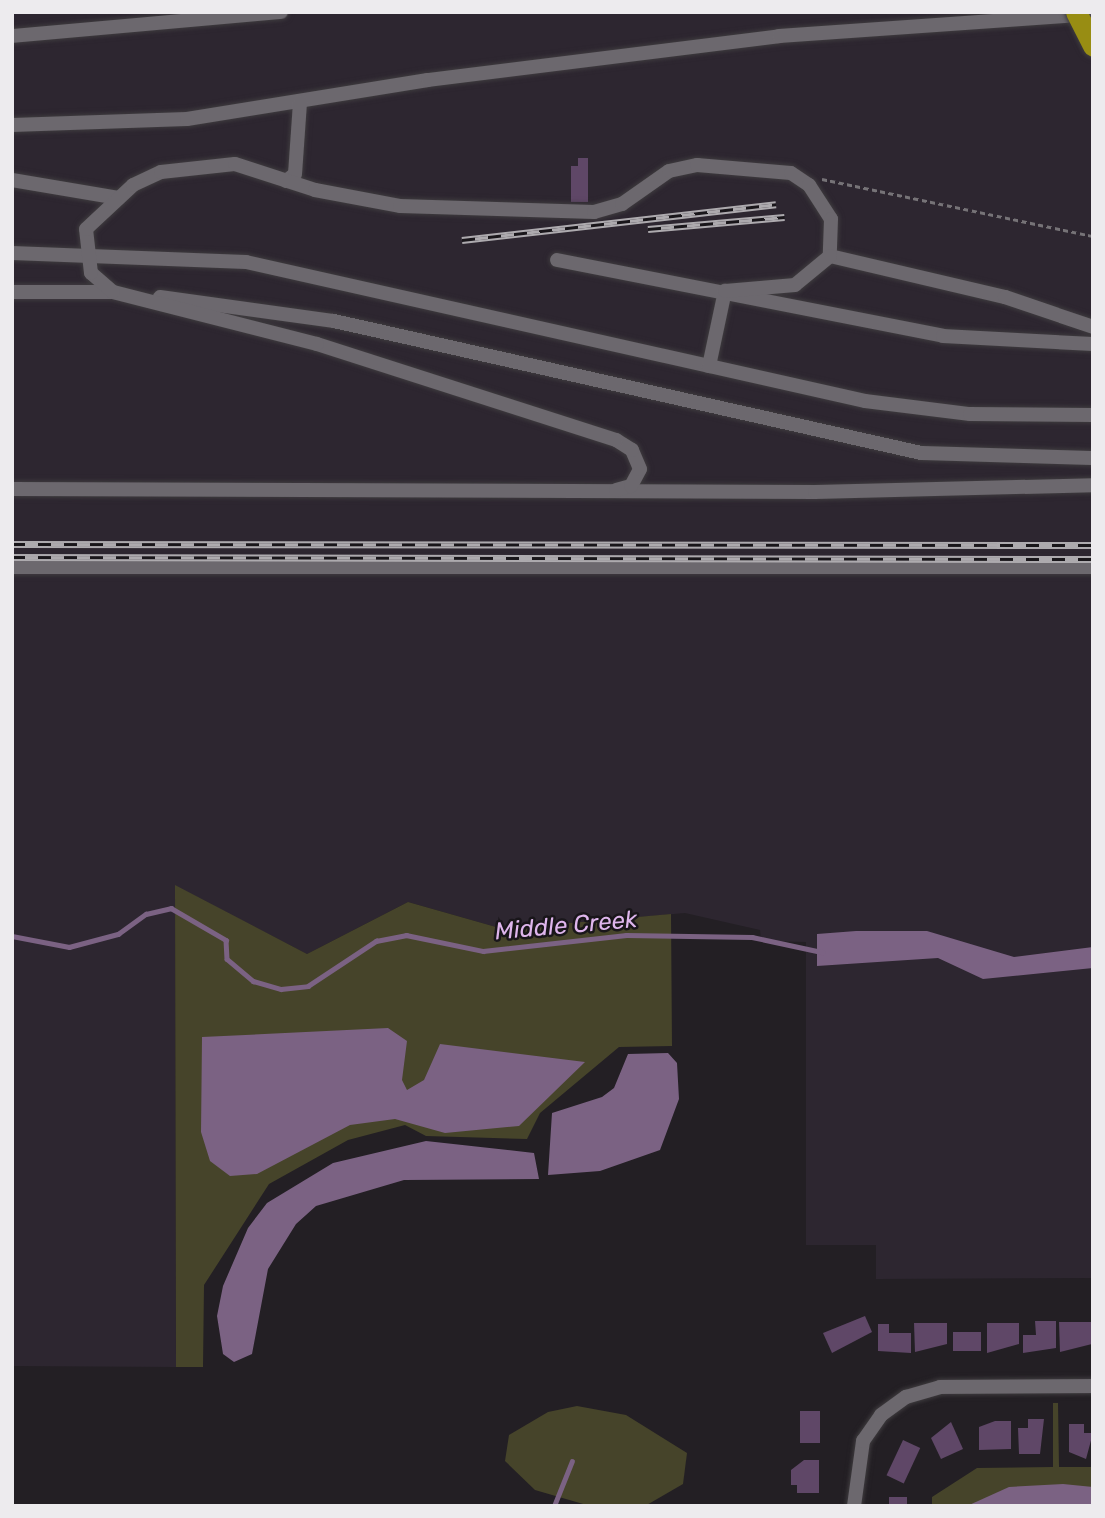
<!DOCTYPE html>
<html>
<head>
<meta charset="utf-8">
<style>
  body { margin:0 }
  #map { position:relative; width:1105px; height:1518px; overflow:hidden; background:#231f24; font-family:Rubik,sans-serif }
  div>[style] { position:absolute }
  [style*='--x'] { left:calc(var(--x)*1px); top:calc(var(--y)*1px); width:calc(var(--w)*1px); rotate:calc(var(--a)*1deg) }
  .built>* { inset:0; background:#2d2630 }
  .green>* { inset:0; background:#46442a }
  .water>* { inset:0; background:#7b6283 }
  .stream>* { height:4.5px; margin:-2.25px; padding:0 2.25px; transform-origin:2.25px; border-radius:2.25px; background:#7b6283 }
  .building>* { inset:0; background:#5f4767; transform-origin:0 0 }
  .path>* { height:2.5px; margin-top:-1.25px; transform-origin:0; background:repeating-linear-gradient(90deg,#767377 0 5px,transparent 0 8.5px) }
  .roads { filter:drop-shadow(0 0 2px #3e3b3e) drop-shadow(0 0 2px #3e3b3e) }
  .minor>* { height:14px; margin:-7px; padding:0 7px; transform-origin:7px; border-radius:7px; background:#6c686e }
  .rail>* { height:7px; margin-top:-3.5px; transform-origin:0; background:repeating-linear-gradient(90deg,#19161a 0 13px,#adaaae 0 26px); box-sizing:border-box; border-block:2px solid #adaaae }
  .bridges { filter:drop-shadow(0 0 2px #3e3b3e) drop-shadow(0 0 2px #3e3b3e) }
  .highway-bridge>* { height:21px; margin:-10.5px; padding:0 10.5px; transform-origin:10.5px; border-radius:10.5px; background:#988d13 }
  span { translate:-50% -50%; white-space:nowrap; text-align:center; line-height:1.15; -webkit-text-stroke:5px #19161a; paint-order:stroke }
  .water-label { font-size:24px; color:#deb5ec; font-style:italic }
  .frame { position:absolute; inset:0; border:14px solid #edebee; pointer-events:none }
</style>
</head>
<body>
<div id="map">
  <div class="built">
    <i style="clip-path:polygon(12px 12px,1093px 12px,1093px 1278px,876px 1279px,876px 1245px,806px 1245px,806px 942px,761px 941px,760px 930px,685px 913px,503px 929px,408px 902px,307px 954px,175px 886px,176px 1367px,12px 1366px)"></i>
  </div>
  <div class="green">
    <i style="clip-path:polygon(175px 885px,307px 954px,408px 902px,503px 929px,671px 914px,672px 1046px,619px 1047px,540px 1113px,527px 1139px,426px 1136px,405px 1125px,348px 1140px,269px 1184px,204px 1285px,203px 1367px,176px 1367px)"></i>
    <i style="clip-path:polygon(1053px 1403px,1058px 1403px,1059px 1467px,1093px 1467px,1093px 1506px,932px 1506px,932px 1497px,977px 1468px,1053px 1467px)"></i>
    <i style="clip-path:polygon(577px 1406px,626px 1415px,687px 1453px,683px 1484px,645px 1506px,590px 1506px,535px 1490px,505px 1461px,509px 1435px,548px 1412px)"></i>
  </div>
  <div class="water">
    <i style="clip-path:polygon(856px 931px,927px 931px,1014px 957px,1093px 947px,1093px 968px,983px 979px,938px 958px,817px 966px,817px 934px)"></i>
    <i style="clip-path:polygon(388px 1028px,407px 1041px,402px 1080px,407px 1090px,424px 1080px,440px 1044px,585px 1062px,519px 1126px,445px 1133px,395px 1119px,350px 1125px,257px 1174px,230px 1176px,210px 1161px,201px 1132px,202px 1037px)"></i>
    <i style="clip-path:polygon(668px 1053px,677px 1063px,679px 1099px,660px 1150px,600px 1171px,548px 1175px,552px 1113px,602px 1097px,614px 1088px,628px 1054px)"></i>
    <i style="clip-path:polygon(426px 1141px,534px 1153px,539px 1179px,404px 1180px,316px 1206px,296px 1224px,268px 1269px,252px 1354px,234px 1362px,223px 1354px,217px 1316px,223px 1286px,248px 1228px,267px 1203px,333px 1163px)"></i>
    <i style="clip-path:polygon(1063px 1484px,1093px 1487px,1093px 1506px,967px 1506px,1009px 1487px)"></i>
  </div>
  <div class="stream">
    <i style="--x:12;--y:936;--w:58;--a:10.9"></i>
    <i style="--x:69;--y:947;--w:51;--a:-14.9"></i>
    <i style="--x:118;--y:934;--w:34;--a:-36"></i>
    <i style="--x:146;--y:914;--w:26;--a:-13"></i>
    <i style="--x:171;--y:908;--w:64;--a:30.2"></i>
    <i style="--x:226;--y:940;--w:19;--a:87"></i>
    <i style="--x:227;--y:959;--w:34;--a:40"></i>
    <i style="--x:253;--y:981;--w:29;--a:16"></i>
    <i style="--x:281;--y:989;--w:27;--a:-6"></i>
    <i style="--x:308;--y:986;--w:82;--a:-33.5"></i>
    <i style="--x:376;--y:941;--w:31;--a:-11"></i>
    <i style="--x:406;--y:935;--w:79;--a:11.7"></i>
    <i style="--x:483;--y:951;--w:144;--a:-6.4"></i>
    <i style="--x:626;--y:935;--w:126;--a:0.9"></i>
    <i style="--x:752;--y:937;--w:72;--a:12.1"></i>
    <i style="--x:554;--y:1506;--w:48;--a:-68.2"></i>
  </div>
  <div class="building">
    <i style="clip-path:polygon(578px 158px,588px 158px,588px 202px,571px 202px,571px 166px,578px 166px)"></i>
    <i style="clip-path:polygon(865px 1316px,872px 1332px,832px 1353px,823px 1333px)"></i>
    <i style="clip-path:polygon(1035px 1321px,1056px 1321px,1056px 1348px,1023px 1353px,1023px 1335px,1036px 1335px)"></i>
    <i style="clip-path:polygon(1059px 1322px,1092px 1322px,1092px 1344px,1060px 1352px)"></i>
    <i style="clip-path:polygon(914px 1323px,947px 1323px,947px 1344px,915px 1352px)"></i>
    <i style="clip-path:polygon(987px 1323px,1019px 1323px,1019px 1344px,987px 1353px)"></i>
    <i style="clip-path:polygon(878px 1324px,889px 1324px,889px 1333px,911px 1333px,911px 1353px,878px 1351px)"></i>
    <i style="left:981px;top:1332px;width:19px;height:28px;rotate:90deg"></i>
    <i style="left:800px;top:1411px;width:20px;height:32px"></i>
    <i style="clip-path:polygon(1028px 1419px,1044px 1419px,1040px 1454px,1019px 1454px,1018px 1428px,1028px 1428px)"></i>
    <i style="clip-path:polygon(995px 1421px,1011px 1421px,1011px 1449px,979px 1450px,979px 1427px)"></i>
    <i style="clip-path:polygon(951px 1422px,963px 1449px,941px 1459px,931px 1438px)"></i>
    <i style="clip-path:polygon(1069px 1424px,1084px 1424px,1084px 1433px,1093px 1433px,1086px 1459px,1069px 1452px)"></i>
    <i style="left:903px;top:1440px;width:19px;height:39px;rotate:25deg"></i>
    <i style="clip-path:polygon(804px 1460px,819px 1460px,819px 1493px,797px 1493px,797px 1485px,791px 1485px,791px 1470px)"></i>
    <i style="left:889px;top:1497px;width:18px;height:9px"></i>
  </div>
  <div class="path">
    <i style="--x:822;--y:179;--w:277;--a:11.9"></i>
  </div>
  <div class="roads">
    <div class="minor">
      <i style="--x:12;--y:36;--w:270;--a:-5.1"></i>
      <i style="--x:12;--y:125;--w:175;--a:-2"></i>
      <i style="--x:187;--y:119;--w:244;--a:-9.2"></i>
      <i style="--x:428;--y:80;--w:354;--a:-7.1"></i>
      <i style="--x:779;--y:36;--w:315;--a:-4"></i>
      <i style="--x:12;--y:180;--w:108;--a:9.6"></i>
      <i style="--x:286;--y:181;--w:11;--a:-38"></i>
      <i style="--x:295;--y:174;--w:72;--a:-86"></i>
      <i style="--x:12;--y:253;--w:234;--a:2.2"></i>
      <i style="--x:246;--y:262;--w:634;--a:12.66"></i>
      <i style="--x:865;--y:401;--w:106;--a:7.1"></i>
      <i style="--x:970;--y:414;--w:123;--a:0.5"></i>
      <i style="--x:830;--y:256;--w:180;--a:13.2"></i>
      <i style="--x:1005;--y:297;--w:93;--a:18.8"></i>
      <i style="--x:557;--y:260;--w:393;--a:11.1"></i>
      <i style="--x:943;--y:336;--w:150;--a:3.1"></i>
      <i style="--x:12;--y:292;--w:100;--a:0"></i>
      <i style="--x:160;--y:297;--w:176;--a:7.9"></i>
      <i style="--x:334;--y:321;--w:602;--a:12.67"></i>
      <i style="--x:921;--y:453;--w:172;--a:1.7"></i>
      <i style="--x:709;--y:366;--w:77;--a:-78"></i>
      <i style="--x:12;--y:489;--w:803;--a:0.21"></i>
      <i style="--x:815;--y:492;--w:278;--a:-1.4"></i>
      <i style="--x:616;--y:490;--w:16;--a:-15"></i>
      <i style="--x:631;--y:486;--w:19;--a:-62"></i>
      <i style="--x:640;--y:469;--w:21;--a:-113"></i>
      <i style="--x:632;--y:450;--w:19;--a:-148"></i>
      <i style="--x:616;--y:440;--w:314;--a:-162.2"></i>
      <i style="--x:317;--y:344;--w:211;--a:-165.7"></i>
      <i style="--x:113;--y:292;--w:29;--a:-139"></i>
      <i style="--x:91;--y:273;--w:44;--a:-96.5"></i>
      <i style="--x:86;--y:229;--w:64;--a:-43.1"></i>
      <i style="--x:133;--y:185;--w:31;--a:-25"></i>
      <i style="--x:161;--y:172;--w:74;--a:-6.2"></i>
      <i style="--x:235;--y:164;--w:84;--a:18"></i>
      <i style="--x:315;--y:190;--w:86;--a:10.7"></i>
      <i style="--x:400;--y:206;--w:194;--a:1.8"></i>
      <i style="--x:594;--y:212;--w:29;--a:-16"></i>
      <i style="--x:622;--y:204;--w:57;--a:-35.1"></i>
      <i style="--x:669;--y:171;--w:29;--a:-12"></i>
      <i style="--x:697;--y:165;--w:94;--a:4.9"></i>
      <i style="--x:791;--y:173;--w:22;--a:34"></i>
      <i style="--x:809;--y:185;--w:40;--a:57.1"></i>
      <i style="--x:831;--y:219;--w:37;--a:92"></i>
      <i style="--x:830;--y:256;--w:45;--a:140.4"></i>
      <i style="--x:795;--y:285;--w:70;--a:175.1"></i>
      <i style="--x:12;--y:567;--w:1081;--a:0"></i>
      <i style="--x:854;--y:1506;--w:66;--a:-82.1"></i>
      <i style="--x:863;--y:1441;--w:32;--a:-55"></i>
      <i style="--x:881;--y:1415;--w:31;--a:-36"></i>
      <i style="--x:906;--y:1397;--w:35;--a:-16"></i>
      <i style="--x:940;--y:1387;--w:153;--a:-0.4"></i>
    </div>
  </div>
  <div class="rail">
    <i style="--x:648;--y:229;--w:137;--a:-5"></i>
    <i style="--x:462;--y:240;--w:316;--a:-6.5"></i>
    <i style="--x:12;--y:544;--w:1081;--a:0.05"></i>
    <i style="--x:12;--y:557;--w:1081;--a:0.11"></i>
  </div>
  <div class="bridges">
    <div class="highway-bridge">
      <i style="--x:1076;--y:12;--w:38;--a:63"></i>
    </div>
  </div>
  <div class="water-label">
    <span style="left:566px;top:926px;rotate:-5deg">Middle Creek</span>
  </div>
  <div class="frame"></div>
</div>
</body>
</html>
